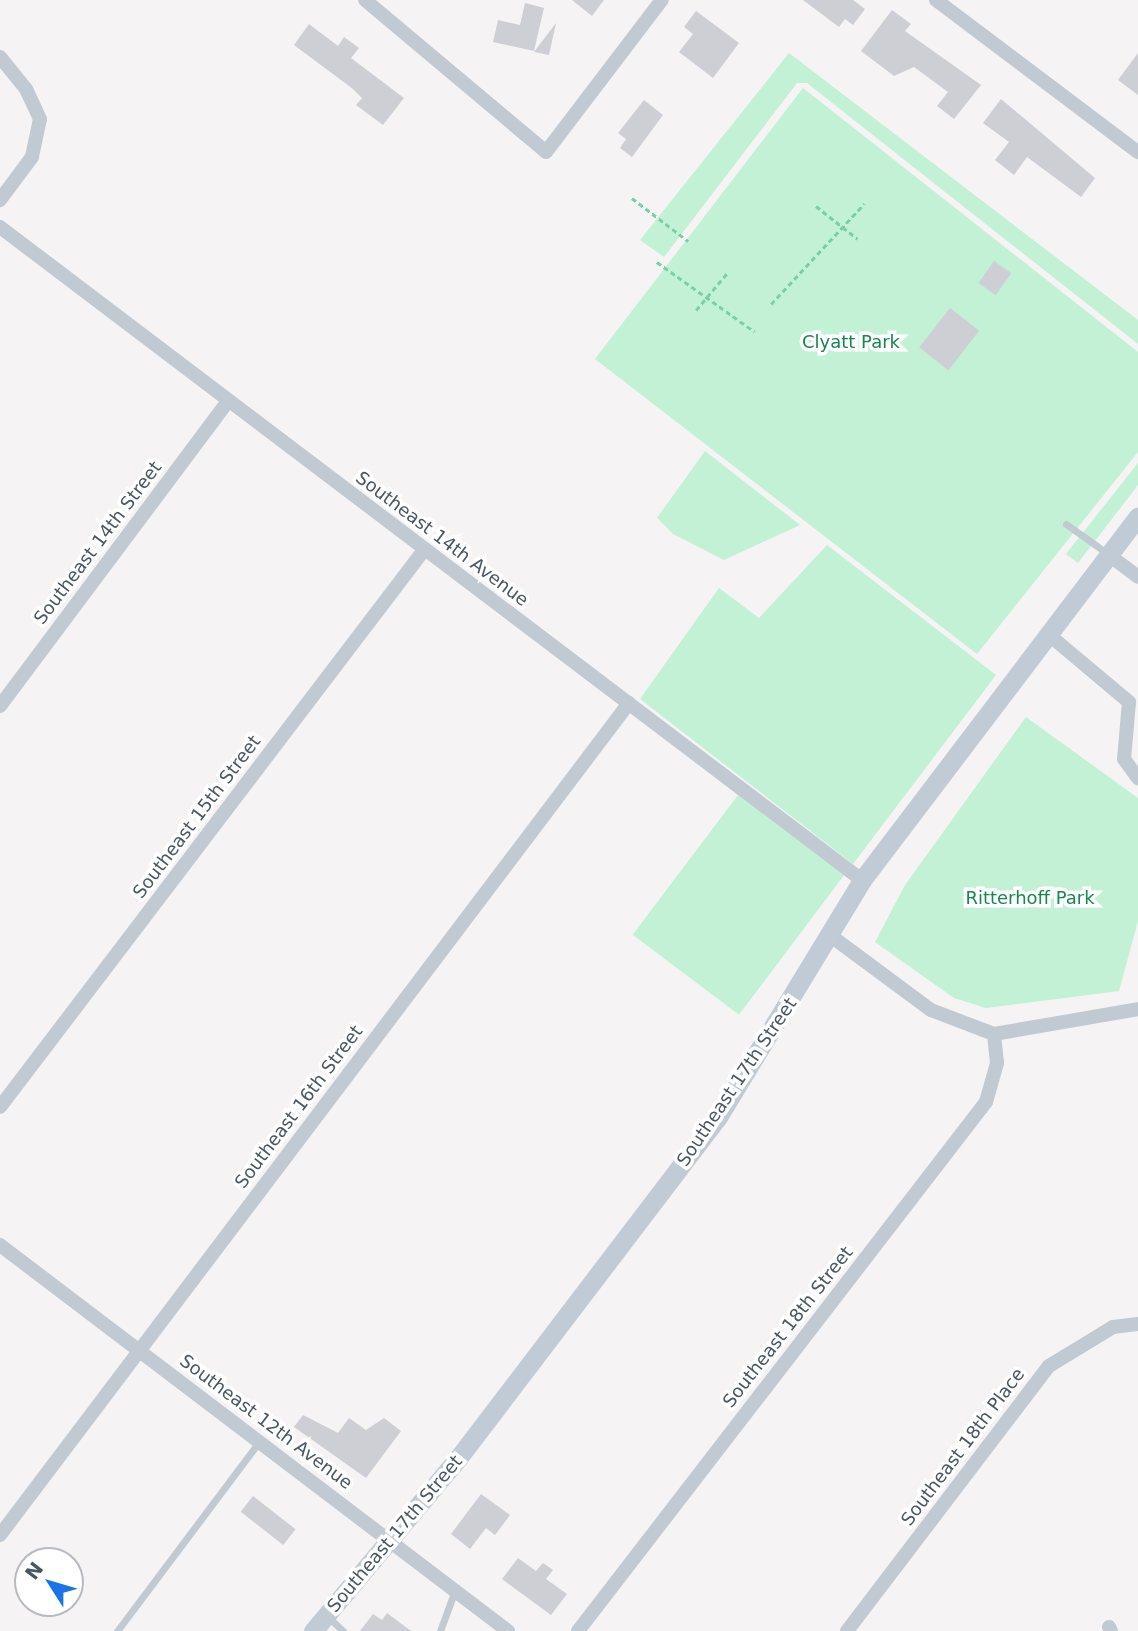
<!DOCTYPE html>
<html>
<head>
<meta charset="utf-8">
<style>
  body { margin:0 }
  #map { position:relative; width:1138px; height:1631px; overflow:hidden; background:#f5f3f3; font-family:"DejaVu Sans",sans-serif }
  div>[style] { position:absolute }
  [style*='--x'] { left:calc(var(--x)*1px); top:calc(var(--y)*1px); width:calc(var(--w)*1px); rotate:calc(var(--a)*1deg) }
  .green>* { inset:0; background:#c3f1d5; transform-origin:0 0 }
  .building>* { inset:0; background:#cdcfd5; transform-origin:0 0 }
  .path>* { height:2.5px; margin-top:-1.25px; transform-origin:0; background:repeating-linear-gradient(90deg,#7ad0a6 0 5px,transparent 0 8.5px) }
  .service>* { height:7px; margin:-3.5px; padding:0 3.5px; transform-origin:3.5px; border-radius:3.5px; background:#c1cad2 }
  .minor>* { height:14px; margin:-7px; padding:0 7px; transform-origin:7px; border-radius:7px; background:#c1cad2 }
  .secondary>* { height:19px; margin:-9.5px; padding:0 9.5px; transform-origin:9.5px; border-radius:9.5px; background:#c1cbd6 }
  span { translate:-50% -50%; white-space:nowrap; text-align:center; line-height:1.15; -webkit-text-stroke:7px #fff; paint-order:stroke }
  .park-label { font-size:18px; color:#17864f }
  .street-label { font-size:18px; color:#4a5661 }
  .north { position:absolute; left:14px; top:1547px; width:70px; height:70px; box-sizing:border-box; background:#fff; border:2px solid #b7bbc0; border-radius:50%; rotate:307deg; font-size:19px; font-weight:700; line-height:28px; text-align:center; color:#4a5661 }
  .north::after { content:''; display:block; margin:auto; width:24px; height:32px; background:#1a73e8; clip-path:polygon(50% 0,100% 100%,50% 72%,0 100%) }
</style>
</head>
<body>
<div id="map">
  <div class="green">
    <i style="clip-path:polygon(789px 53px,1138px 320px,1138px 344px,807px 83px,797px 83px,664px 257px,640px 240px)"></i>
    <i style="clip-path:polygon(803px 88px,1138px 352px,1138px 452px,977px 654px,595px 359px)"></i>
    <i style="clip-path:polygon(705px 451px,800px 525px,724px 560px,673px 534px,657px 518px)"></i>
    <i style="clip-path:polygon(1138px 463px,1138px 485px,1078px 563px,1066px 554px)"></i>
    <i style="clip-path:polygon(827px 545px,996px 675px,853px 864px,640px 699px,719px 588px,759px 618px)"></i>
    <i style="clip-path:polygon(1026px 717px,1138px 798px,1138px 921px,1119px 991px,986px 1008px,954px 998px,875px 942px,905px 885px)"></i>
    <i style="left:738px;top:795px;width:133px;height:175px;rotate:37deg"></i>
  </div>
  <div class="building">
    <i style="clip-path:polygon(572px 0,604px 0,592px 16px)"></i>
    <i style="clip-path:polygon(803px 0,853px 0,865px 9px,853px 25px,845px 19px,839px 27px)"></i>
    <i style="clip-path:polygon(525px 3px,544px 8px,534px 51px,493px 42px,498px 20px,520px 25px)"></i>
    <i style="clip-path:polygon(892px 10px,911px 24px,905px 31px,981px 85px,954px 119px,937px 106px,948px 92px,914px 67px,894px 76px,861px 51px)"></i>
    <i style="clip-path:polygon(696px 11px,739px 43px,713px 78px,679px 52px,693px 34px,684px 27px)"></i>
    <i style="clip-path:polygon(556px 23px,549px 55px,534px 52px)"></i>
    <i style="clip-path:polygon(309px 24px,338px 46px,344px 37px,359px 48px,351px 58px,404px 98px,383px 125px,356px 105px,362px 98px,353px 89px,294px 45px)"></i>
    <i style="clip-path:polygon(1138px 53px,1138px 95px,1118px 80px)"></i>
    <i style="clip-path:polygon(1001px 99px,1095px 178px,1081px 197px,1027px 157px,1014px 175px,995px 160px,1009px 142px,983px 123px)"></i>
    <i style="clip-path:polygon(644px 100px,663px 115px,632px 157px,620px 148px,626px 139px,618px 133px)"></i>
    <i style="left:994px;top:261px;width:21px;height:27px;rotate:35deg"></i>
    <i style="left:950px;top:308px;width:37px;height:50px;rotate:38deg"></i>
    <i style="clip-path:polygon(303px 1415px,338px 1433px,349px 1418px,366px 1430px,384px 1418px,401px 1431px,366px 1478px,294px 1427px)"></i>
    <i style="clip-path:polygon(481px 1494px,510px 1515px,495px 1535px,486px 1528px,470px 1549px,451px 1534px)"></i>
    <i style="left:253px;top:1496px;width:54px;height:20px;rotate:38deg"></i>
    <i style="clip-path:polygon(518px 1558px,536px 1571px,543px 1563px,553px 1570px,546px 1579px,567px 1594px,551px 1615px,502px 1579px)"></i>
    <i style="clip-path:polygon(387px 1613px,411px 1631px,360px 1631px,373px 1614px,382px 1620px)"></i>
  </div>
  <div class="path">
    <i style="--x:632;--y:198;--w:71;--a:37.5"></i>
    <i style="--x:816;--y:206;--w:53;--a:38.2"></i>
    <i style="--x:657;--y:262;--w:120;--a:35.5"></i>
    <i style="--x:771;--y:304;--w:137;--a:-47.1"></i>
    <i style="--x:696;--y:310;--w:50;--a:-49.9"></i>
  </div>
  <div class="service">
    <i style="--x:1066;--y:524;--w:52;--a:35.5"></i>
    <i style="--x:327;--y:1616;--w:22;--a:43"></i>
    <i style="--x:117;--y:1631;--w:236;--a:-53.1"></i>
    <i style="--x:440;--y:1631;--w:44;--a:-69.9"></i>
  </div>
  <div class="minor">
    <i style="--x:365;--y:0;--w:236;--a:40"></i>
    <i style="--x:546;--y:152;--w:191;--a:-52.7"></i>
    <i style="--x:936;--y:0;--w:253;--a:37"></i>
    <i style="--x:0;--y:57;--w:41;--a:50.9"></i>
    <i style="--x:26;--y:89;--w:33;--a:65"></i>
    <i style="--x:40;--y:119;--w:39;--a:102"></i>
    <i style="--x:32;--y:157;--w:54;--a:126.7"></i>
    <i style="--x:0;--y:227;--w:1081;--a:37.15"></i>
    <i style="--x:1109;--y:555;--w:36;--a:37"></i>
    <i style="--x:1048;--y:634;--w:106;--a:40"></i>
    <i style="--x:1129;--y:702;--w:57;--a:95"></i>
    <i style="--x:1124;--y:759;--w:24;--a:54"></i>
    <i style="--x:0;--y:706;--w:379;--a:-53.2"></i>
    <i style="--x:831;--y:936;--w:124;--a:36.5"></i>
    <i style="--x:931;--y:1010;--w:67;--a:20.9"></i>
    <i style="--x:994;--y:1034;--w:146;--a:-9.8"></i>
    <i style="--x:0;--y:1107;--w:700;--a:-52.72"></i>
    <i style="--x:0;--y:1245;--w:638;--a:37.23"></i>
    <i style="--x:0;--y:1535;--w:1043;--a:-52.91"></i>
    <i style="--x:1109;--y:1627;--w:4;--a:63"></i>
    <i style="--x:578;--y:1631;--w:668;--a:-52.36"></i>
    <i style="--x:986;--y:1102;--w:41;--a:-74.2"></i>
    <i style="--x:997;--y:1063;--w:29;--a:-96"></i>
    <i style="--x:847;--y:1631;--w:333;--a:-52.7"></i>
    <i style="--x:1049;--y:1366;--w:75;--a:-31.4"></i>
    <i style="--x:1113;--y:1327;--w:25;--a:-7"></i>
  </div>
  <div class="secondary">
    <i style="--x:313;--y:1631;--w:227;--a:-50"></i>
    <i style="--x:459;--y:1457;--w:427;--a:-52.7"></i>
    <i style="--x:718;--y:1117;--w:277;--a:-58.7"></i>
    <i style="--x:862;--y:880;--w:456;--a:-52.8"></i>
  </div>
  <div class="park-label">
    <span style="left:851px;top:342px">Clyatt Park</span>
    <span style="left:1030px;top:898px">Ritterhoff Park</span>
  </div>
  <div class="street-label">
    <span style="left:442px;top:539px;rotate:37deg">Southeast 14th Avenue</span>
    <span style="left:98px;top:543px;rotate:-53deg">Southeast 14th Street</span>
    <span style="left:197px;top:817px;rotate:-53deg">Southeast 15th Street</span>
    <span style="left:737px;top:1082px;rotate:-56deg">Southeast 17th Street</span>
    <span style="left:299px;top:1107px;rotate:-53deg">Southeast 16th Street</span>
    <span style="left:788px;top:1327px;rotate:-52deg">Southeast 18th Street</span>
    <span style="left:266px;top:1422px;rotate:37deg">Southeast 12th Avenue</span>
    <span style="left:963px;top:1447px;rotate:-53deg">Southeast 18th Place</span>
    <span style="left:395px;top:1534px;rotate:-50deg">Southeast 17th Street</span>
  </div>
  <div class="north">N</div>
</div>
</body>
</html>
